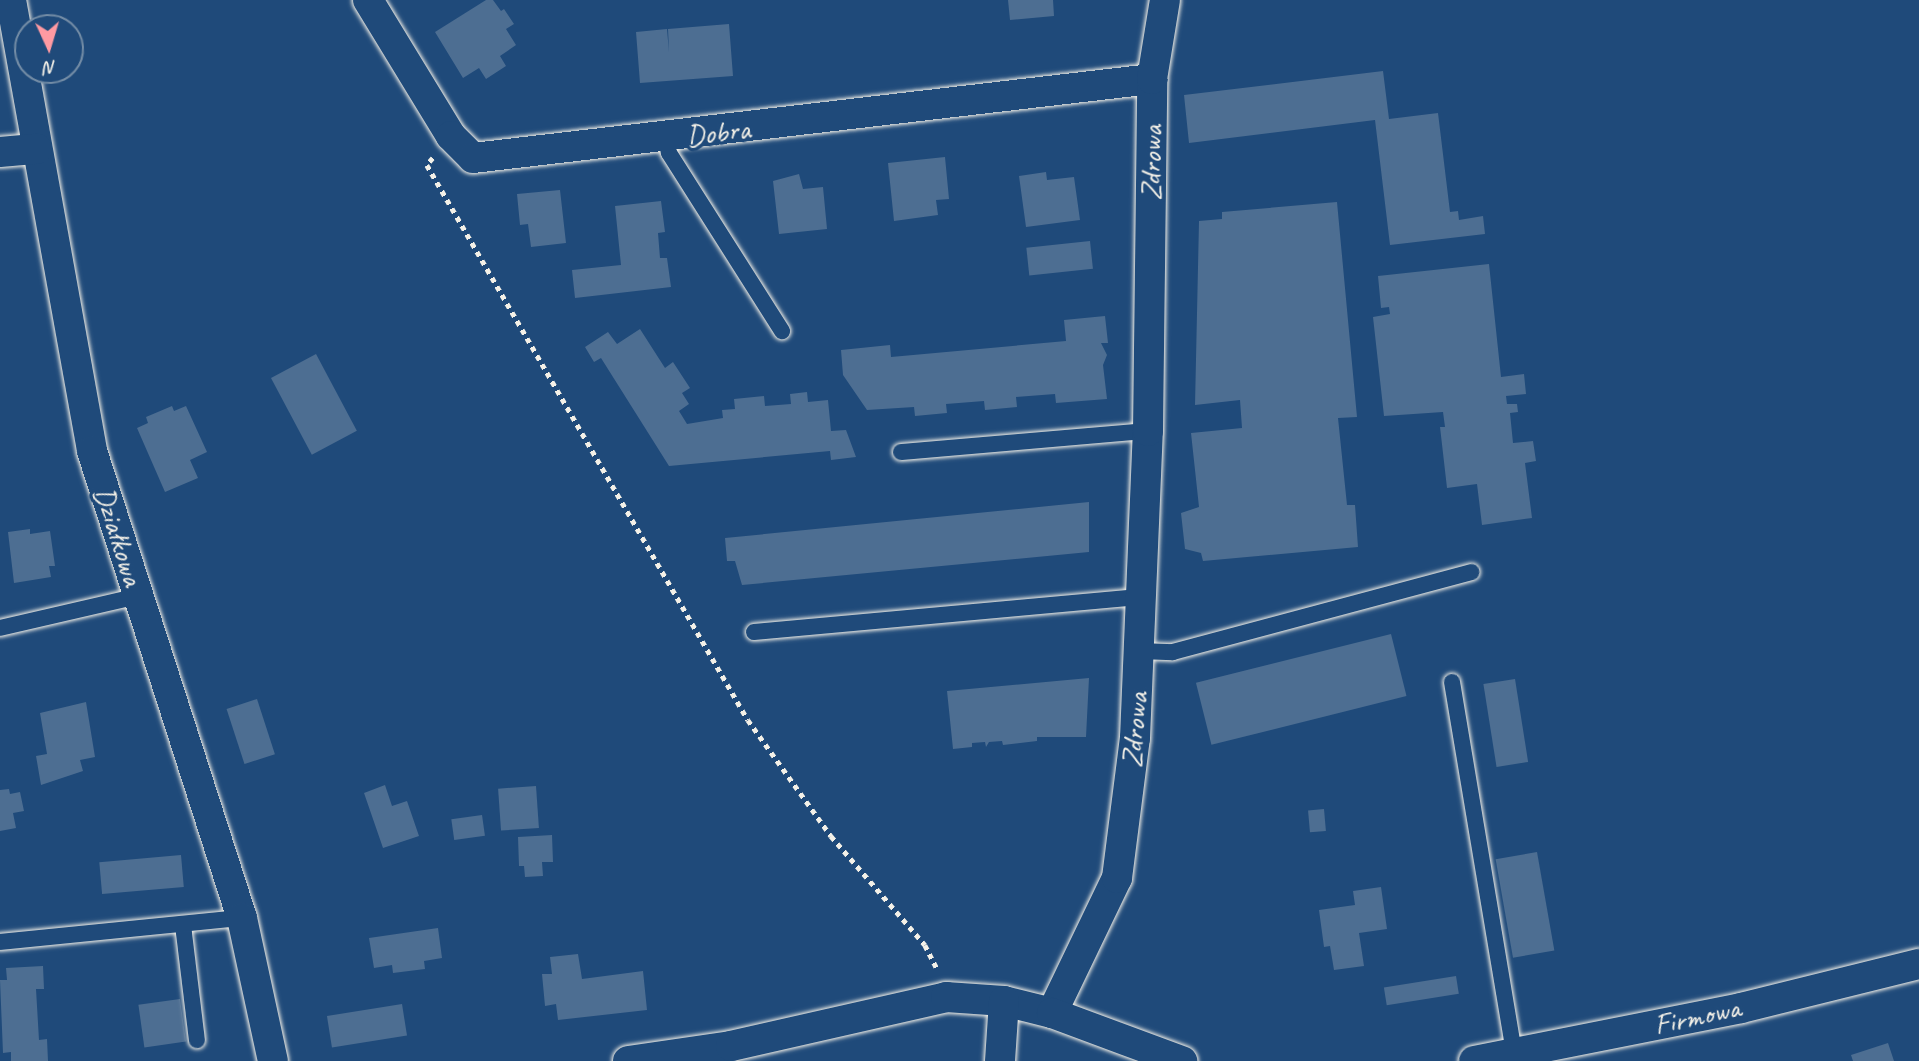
<!DOCTYPE html>
<html>
<head>
<meta charset="utf-8">
<style>
  body { margin:0 }
  #map { position:relative; width:1919px; height:1061px; overflow:hidden; background:#1f4a7a; font-family:Caveat,sans-serif }
  div>[style] { position:absolute }
  [style*='--x'] { left:calc(var(--x)*1px); top:calc(var(--y)*1px); width:calc(var(--w)*1px); rotate:calc(var(--a)*1deg) }
  .building>* { inset:0; background:#4d6e92; transform-origin:0 0 }
  .path>* { height:4.5px; margin-top:-2.25px; transform-origin:0; background:repeating-linear-gradient(90deg,#f4f1e8 0 5px,transparent 0 10px) }
  .roads { filter:drop-shadow(0 0 2px #f4f1e8) drop-shadow(0 0 2px #f4f1e8) }
  .lane>* { height:16px; margin:-8px; padding:0 8px; transform-origin:8px; border-radius:8px; background:#1f4a7a }
  .street>* { height:30px; margin:-15px; padding:0 15px; transform-origin:15px; border-radius:15px; background:#1f4a7a }
  span { translate:-50% -50%; white-space:nowrap; text-align:center; line-height:1.15; -webkit-text-stroke:7px #1f4a7a; paint-order:stroke }
  .street-label { font-size:30px; color:#f4f1e8 }
  .north { position:absolute; left:14px; top:14px; width:70px; height:70px; box-sizing:border-box; background:#1f4a7a; border:2px solid #748da6; border-radius:50%; rotate:176deg; font-size:19px; font-weight:700; line-height:28px; text-align:center; color:#f4f1e8 }
  .north::after { content:''; display:block; margin:auto; width:24px; height:32px; background:#ff9aa2; clip-path:polygon(50% 0,100% 100%,50% 72%,0 100%) }
</style>
</head>
<body>
<div id="map">
  <div class="building">
    <i style="clip-path:polygon(486px 0,493px 0,501px 11px,504px 9px,514px 24px,506px 29px,516px 45px,500px 56px,506px 66px,486px 79px,479px 68px,463px 78px,435px 32px)"></i>
    <i style="clip-path:polygon(1008px 0,1053px 0,1054px 16px,1010px 20px)"></i>
    <i style="clip-path:polygon(729px 24px,733px 76px,640px 83px,636px 32px,667px 29px,669px 52px,668px 29px)"></i>
    <i style="clip-path:polygon(1383px 71px,1389px 119px,1438px 113px,1450px 212px,1458px 211px,1459px 220px,1483px 216px,1485px 234px,1390px 245px,1375px 120px,1189px 143px,1184px 95px)"></i>
    <i style="clip-path:polygon(945px 157px,949px 199px,936px 200px,938px 215px,894px 221px,888px 163px)"></i>
    <i style="clip-path:polygon(1046px 172px,1047px 180px,1074px 177px,1080px 220px,1026px 227px,1019px 176px)"></i>
    <i style="clip-path:polygon(799px 174px,803px 189px,823px 187px,827px 229px,779px 234px,773px 181px)"></i>
    <i style="clip-path:polygon(560px 190px,566px 243px,531px 247px,528px 224px,520px 225px,517px 194px)"></i>
    <i style="clip-path:polygon(661px 201px,665px 232px,658px 233px,660px 258px,667px 258px,671px 287px,575px 298px,572px 270px,621px 265px,615px 206px)"></i>
    <i style="clip-path:polygon(1337px 202px,1357px 417px,1338px 418px,1347px 505px,1355px 505px,1358px 547px,1203px 561px,1201px 553px,1185px 549px,1181px 513px,1199px 507px,1191px 433px,1242px 428px,1240px 400px,1195px 405px,1199px 221px,1222px 219px,1222px 212px)"></i>
    <i style="left:1090px;top:241px;width:28px;height:64px;rotate:84deg"></i>
    <i style="clip-path:polygon(1489px 264px,1501px 377px,1524px 374px,1526px 394px,1506px 396px,1507px 404px,1517px 404px,1518px 412px,1510px 413px,1513px 443px,1533px 441px,1536px 461px,1525px 463px,1532px 518px,1482px 525px,1477px 484px,1447px 488px,1440px 427px,1445px 427px,1443px 412px,1384px 416px,1373px 317px,1390px 314px,1389px 307px,1381px 308px,1378px 276px)"></i>
    <i style="clip-path:polygon(1105px 316px,1108px 343px,1101px 343px,1107px 355px,1103px 365px,1107px 399px,1056px 403px,1055px 394px,1016px 397px,1017px 407px,985px 410px,984px 401px,946px 404px,947px 413px,915px 416px,914px 407px,867px 410px,843px 375px,841px 350px,890px 345px,891px 357px,1066px 341px,1064px 320px)"></i>
    <i style="clip-path:polygon(640px 329px,665px 368px,673px 362px,690px 388px,682px 393px,689px 404px,679px 411px,687px 424px,723px 418px,722px 410px,735px 409px,734px 399px,764px 396px,765px 406px,791px 404px,790px 394px,807px 392px,808px 402px,828px 400px,831px 431px,846px 430px,856px 457px,831px 460px,830px 451px,669px 466px,601px 358px,594px 362px,585px 347px,608px 332px,617px 344px)"></i>
    <i style="left:316px;top:354px;width:87px;height:51px;rotate:62deg"></i>
    <i style="clip-path:polygon(172px 406px,174px 411px,186px 406px,207px 452px,190px 460px,198px 478px,165px 492px,137px 428px,148px 423px,146px 417px)"></i>
    <i style="clip-path:polygon(1089px 502px,1089px 552px,742px 585px,735px 561px,727px 561px,725px 538px)"></i>
    <i style="clip-path:polygon(30px 529px,30px 534px,50px 531px,55px 566px,49px 566px,51px 577px,14px 583px,8px 532px)"></i>
    <i style="left:1391px;top:634px;width:64px;height:201px;rotate:76deg"></i>
    <i style="clip-path:polygon(1089px 678px,1086px 737px,1037px 737px,1037px 741px,1003px 745px,1002px 741px,989px 742px,986px 747px,985px 742px,972px 743px,972px 747px,953px 749px,947px 691px)"></i>
    <i style="left:1515px;top:679px;width:84px;height:32px;rotate:81deg"></i>
    <i style="left:257px;top:699px;width:58px;height:32px;rotate:72deg"></i>
    <i style="clip-path:polygon(86px 702px,95px 757px,80px 760px,83px 771px,41px 785px,36px 756px,47px 754px,40px 713px)"></i>
    <i style="clip-path:polygon(385px 785px,392px 806px,407px 801px,419px 836px,383px 848px,364px 793px)"></i>
    <i style="left:536px;top:786px;width:42px;height:38px;rotate:86deg"></i>
    <i style="clip-path:polygon(9px 789px,10px 794px,20px 792px,24px 811px,13px 813px,16px 828px,0 831px,0 790px)"></i>
    <i style="left:1324px;top:809px;width:22px;height:16px;rotate:85deg"></i>
    <i style="left:482px;top:815px;width:21px;height:31px;rotate:82deg"></i>
    <i style="clip-path:polygon(552px 835px,553px 862px,542px 862px,543px 876px,525px 877px,524px 866px,519px 866px,518px 837px)"></i>
    <i style="left:1537px;top:852px;width:100px;height:42px;rotate:80deg"></i>
    <i style="left:181px;top:855px;width:32px;height:82px;rotate:85deg"></i>
    <i style="clip-path:polygon(1381px 887px,1387px 929px,1359px 933px,1364px 966px,1334px 970px,1330px 946px,1324px 947px,1319px 910px,1355px 905px,1353px 891px)"></i>
    <i style="clip-path:polygon(438px 928px,442px 958px,424px 961px,425px 969px,393px 973px,392px 965px,374px 968px,369px 938px)"></i>
    <i style="clip-path:polygon(578px 954px,582px 979px,643px 971px,647px 1010px,558px 1020px,556px 1004px,545px 1006px,542px 974px,552px 974px,550px 957px)"></i>
    <i style="clip-path:polygon(43px 966px,44px 989px,36px 989px,39px 1040px,47px 1039px,48px 1061px,11px 1061px,11px 1052px,3px 1053px,0 980px,7px 980px,6px 968px)"></i>
    <i style="left:1456px;top:976px;width:18px;height:73px;rotate:81deg"></i>
    <i style="left:180px;top:999px;width:43px;height:42px;rotate:82deg"></i>
    <i style="left:402px;top:1004px;width:32px;height:76px;rotate:81deg"></i>
    <i style="clip-path:polygon(1888px 1043px,1894px 1061px,1853px 1061px,1851px 1055px)"></i>
  </div>
  <div class="path">
    <i style="--x:433;--y:158;--w:9;--a:131"></i>
    <i style="--x:427;--y:165;--w:641;--a:59.96"></i>
    <i style="--x:748;--y:720;--w:143;--a:54.4"></i>
    <i style="--x:831;--y:836;--w:144;--a:49.2"></i>
    <i style="--x:925;--y:945;--w:27;--a:63"></i>
  </div>
  <div class="roads">
    <div class="lane">
      <i style="--x:666;--y:138;--w:15;--a:79"></i>
      <i style="--x:669;--y:153;--w:211;--a:57.6"></i>
      <i style="--x:901;--y:452;--w:248;--a:-4.9"></i>
      <i style="--x:0;--y:628;--w:143;--a:-13"></i>
      <i style="--x:754;--y:632;--w:389;--a:-5.2"></i>
      <i style="--x:1140;--y:651;--w:33;--a:2"></i>
      <i style="--x:1173;--y:652;--w:309;--a:-15"></i>
      <i style="--x:1452;--y:682;--w:376;--a:80.5"></i>
      <i style="--x:183;--y:925;--w:116;--a:83.1"></i>
      <i style="--x:0;--y:942;--w:243;--a:-5.7"></i>
    </div>
    <div class="street">
      <i style="--x:11;--y:0;--w:458;--a:79.8"></i>
      <i style="--x:92;--y:451;--w:490;--a:72.2"></i>
      <i style="--x:242;--y:918;--w:146;--a:77.8"></i>
      <i style="--x:368;--y:0;--w:159;--a:58.6"></i>
      <i style="--x:451;--y:136;--w:31;--a:45"></i>
      <i style="--x:473;--y:158;--w:684;--a:-6.64"></i>
      <i style="--x:0;--y:152;--w:37;--a:-5"></i>
      <i style="--x:1052;--y:1013;--w:150;--a:-64.3"></i>
      <i style="--x:1117;--y:878;--w:141;--a:-82.7"></i>
      <i style="--x:1135;--y:738;--w:307;--a:-87.6"></i>
      <i style="--x:1148;--y:431;--w:352;--a:-89.3"></i>
      <i style="--x:1152;--y:79;--w:80;--a:-80.7"></i>
      <i style="--x:628;--y:1061;--w:104;--a:-8.3"></i>
      <i style="--x:731;--y:1046;--w:221;--a:-12.8"></i>
      <i style="--x:946;--y:997;--w:58;--a:3.9"></i>
      <i style="--x:1004;--y:1001;--w:49;--a:14"></i>
      <i style="--x:1052;--y:1013;--w:139;--a:20.3"></i>
      <i style="--x:1000;--y:1061;--w:60;--a:-86.2"></i>
      <i style="--x:1474;--y:1061;--w:272;--a:-11.2"></i>
      <i style="--x:1741;--y:1008;--w:183;--a:-13.9"></i>
    </div>
  </div>
  <div class="street-label">
    <span style="left:718px;top:132px;rotate:-7deg">Dobra</span>
    <span style="left:1151px;top:163px;rotate:-89deg">Zdrowa</span>
    <span style="left:119px;top:536px;rotate:72deg">Działkowa</span>
    <span style="left:1134px;top:730px;rotate:-85deg">Zdrowa</span>
    <span style="left:1697px;top:1016px;rotate:-12deg">Firmowa</span>
  </div>
  <div class="north">N</div>
</div>
</body>
</html>
